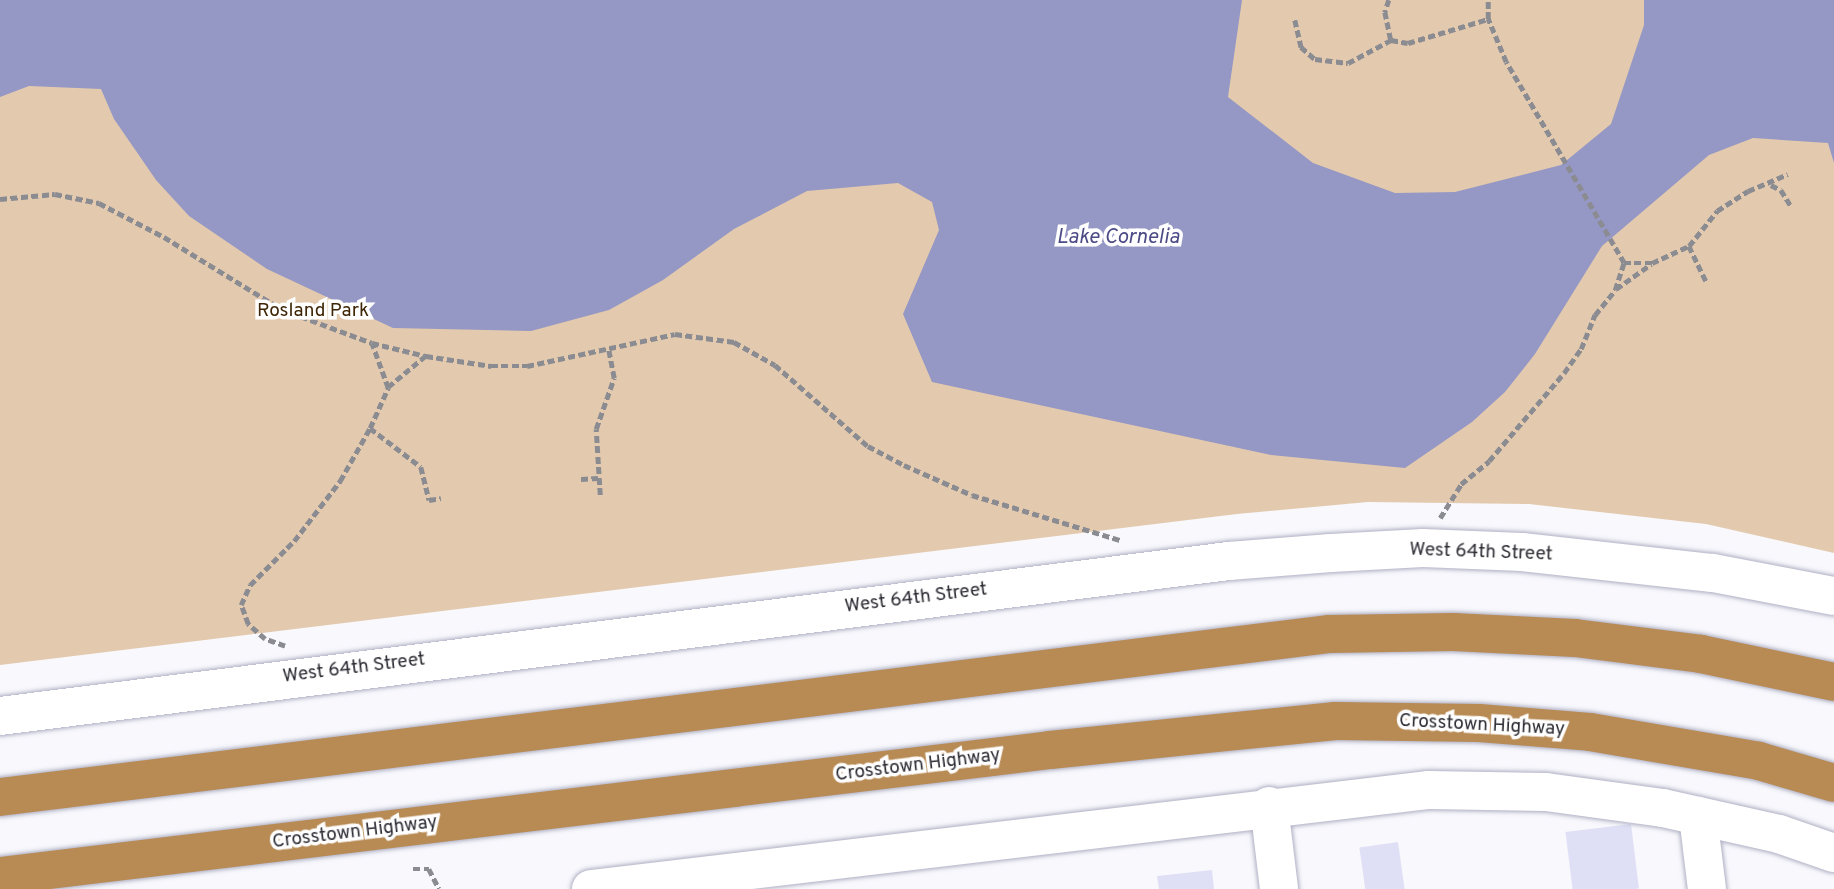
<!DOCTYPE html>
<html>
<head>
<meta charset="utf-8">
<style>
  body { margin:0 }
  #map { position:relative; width:1834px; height:889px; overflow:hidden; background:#f8f8fd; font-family:Overpass,sans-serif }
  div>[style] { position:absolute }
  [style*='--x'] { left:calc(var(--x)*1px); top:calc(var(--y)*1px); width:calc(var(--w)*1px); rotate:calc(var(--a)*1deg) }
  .green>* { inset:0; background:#e3caae }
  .water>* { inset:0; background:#9597c4 }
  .building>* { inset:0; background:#dfe0f5; transform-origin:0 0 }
  .path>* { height:4.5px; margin-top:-2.25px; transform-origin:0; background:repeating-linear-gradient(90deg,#8b8b92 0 7px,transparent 0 10.5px) }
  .roads { filter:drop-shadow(0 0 2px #afb0c3) drop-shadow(0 0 2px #afb0c3) }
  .minor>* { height:38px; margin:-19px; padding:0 19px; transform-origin:19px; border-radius:19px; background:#fff }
  .highway>* { height:38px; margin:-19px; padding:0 19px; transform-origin:19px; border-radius:19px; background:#b88b55 }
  span { translate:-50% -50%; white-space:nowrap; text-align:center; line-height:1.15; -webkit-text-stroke:7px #fff; paint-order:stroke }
  .park-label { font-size:19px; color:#3d2505 }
  .street-label { font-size:19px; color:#2b2b33 }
  .water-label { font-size:21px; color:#4c4b86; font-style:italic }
</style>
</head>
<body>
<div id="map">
  <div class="green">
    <i style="clip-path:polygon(0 0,1834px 0,1834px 553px,1706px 524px,1529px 504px,1368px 502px,1237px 514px,0 665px)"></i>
  </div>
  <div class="water">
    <i style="clip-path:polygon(0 0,1242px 0,1228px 97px,1313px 163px,1395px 193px,1455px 192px,1561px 165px,1611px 124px,1644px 25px,1644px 0,1834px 0,1834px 163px,1828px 143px,1753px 138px,1709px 155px,1602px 246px,1535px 354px,1505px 392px,1472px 422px,1405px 468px,1271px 455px,932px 382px,903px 314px,939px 230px,932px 202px,898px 183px,807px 191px,734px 229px,663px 280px,609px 310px,531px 331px,393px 328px,267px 269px,189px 216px,156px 180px,114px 119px,101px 89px,29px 86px,0 97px)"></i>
  </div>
  <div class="building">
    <i style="left:1631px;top:824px;width:65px;height:66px;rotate:83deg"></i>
    <i style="left:1398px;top:842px;width:48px;height:39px;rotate:82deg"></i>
    <i style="clip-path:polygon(1212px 870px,1214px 889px,1159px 889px,1157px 876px)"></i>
  </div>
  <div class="path">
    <i style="--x:1389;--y:0;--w:13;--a:108"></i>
    <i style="--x:1385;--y:12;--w:29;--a:78"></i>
    <i style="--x:1391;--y:40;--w:17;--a:10"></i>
    <i style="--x:1408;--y:43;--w:84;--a:-16.7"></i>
    <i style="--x:1295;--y:20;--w:28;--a:77"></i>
    <i style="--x:1301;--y:47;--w:18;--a:41"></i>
    <i style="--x:1315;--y:59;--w:33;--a:7"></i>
    <i style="--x:1348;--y:63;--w:49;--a:-28.1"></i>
    <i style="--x:1771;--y:185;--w:11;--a:27"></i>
    <i style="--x:1781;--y:190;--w:19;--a:58"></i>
    <i style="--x:0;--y:199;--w:55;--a:-5.2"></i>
    <i style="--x:55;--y:194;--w:45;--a:11.6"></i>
    <i style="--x:99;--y:203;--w:73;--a:27.6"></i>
    <i style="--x:164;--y:237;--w:137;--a:31.6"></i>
    <i style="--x:281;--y:309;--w:97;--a:20.5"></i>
    <i style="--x:372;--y:343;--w:56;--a:13.5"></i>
    <i style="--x:426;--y:356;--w:66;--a:8.7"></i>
    <i style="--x:491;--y:366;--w:36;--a:0"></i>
    <i style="--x:527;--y:366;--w:151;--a:-12.2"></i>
    <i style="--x:675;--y:334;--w:60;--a:7.7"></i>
    <i style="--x:734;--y:342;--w:47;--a:29.3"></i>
    <i style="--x:775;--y:365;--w:123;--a:41.1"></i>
    <i style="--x:868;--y:446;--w:41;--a:27.8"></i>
    <i style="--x:904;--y:465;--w:74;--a:23.8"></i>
    <i style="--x:972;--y:495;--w:155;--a:16.9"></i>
    <i style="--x:1689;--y:246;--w:41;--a:64.1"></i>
    <i style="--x:1624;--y:263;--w:28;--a:0"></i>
    <i style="--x:1652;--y:263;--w:41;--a:-24.7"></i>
    <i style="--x:1689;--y:246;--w:45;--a:-51.3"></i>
    <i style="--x:1717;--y:211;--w:37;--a:-33"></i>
    <i style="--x:1748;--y:191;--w:43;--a:-23"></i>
    <i style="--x:1616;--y:289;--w:43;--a:-35.5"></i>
    <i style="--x:388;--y:387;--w:47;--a:-39.8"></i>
    <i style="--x:370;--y:428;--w:64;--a:37.4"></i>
    <i style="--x:421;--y:467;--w:34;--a:76"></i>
    <i style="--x:429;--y:500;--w:12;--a:-9"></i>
    <i style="--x:581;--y:479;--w:17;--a:-3"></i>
    <i style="--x:600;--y:495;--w:66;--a:-93.5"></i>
    <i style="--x:596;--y:429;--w:54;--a:-70.6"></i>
    <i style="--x:614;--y:378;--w:31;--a:-101"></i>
    <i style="--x:1440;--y:518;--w:40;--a:-58"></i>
    <i style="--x:1461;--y:484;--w:36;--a:-39"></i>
    <i style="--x:1489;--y:461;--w:116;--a:-49.6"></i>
    <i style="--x:1564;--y:373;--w:29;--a:-55"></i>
    <i style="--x:1581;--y:349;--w:37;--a:-68"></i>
    <i style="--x:1595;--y:315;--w:32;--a:-51"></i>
    <i style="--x:1615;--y:290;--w:28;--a:-72"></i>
    <i style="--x:1624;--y:263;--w:233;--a:-120.4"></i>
    <i style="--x:1506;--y:62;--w:47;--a:-112.7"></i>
    <i style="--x:1488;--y:19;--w:19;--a:-90"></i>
    <i style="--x:285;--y:646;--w:21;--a:-161"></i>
    <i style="--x:265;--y:639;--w:23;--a:-139"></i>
    <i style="--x:248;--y:624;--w:20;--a:-110"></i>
    <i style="--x:241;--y:605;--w:22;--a:-66"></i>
    <i style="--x:250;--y:585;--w:62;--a:-45"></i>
    <i style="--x:294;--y:541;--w:76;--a:-52.5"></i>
    <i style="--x:340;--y:481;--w:61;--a:-60.5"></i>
    <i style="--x:370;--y:428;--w:44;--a:-65.8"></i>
    <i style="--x:388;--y:388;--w:47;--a:-110"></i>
    <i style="--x:413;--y:869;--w:16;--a:0"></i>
    <i style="--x:429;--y:869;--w:22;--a:63"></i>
  </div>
  <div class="roads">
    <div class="minor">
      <i style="--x:0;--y:716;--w:1239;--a:-7.19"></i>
      <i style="--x:1229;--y:561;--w:102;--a:-4.5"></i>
      <i style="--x:1331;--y:553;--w:92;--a:-3.1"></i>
      <i style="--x:1423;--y:548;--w:99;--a:2.3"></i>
      <i style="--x:1522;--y:552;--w:192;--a:6.3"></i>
      <i style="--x:1713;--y:573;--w:123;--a:10.8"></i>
      <i style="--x:1269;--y:806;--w:84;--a:83.1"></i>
      <i style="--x:1698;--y:816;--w:74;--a:83"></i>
      <i style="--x:591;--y:889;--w:844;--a:-6.74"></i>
      <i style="--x:1429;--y:790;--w:117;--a:1"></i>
      <i style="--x:1546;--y:792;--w:118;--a:7.8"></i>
      <i style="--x:1663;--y:808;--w:119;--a:12.6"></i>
      <i style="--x:1779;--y:834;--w:58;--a:19.1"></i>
    </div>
    <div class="highway">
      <i style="--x:0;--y:797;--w:1340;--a:-6.99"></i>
      <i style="--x:1330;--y:634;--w:123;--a:-0.9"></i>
      <i style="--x:1453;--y:632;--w:122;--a:2.8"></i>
      <i style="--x:1575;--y:638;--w:127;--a:7.2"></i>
      <i style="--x:1701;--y:654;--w:136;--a:11.9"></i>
      <i style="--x:0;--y:876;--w:1058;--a:-6.84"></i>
      <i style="--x:1050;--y:750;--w:287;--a:-5.8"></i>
      <i style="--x:1336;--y:721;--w:143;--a:0.8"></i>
      <i style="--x:1479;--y:723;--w:111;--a:4.6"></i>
      <i style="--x:1590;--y:732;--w:171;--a:9.7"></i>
      <i style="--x:1759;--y:761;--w:78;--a:16.3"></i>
    </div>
  </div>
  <div class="park-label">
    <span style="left:313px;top:312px">Rosland Park</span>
  </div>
  <div class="street-label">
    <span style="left:1481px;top:553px;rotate:2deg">West 64th Street</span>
    <span style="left:916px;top:599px;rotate:-7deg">West 64th Street</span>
    <span style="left:354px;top:669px;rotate:-7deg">West 64th Street</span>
    <span style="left:1482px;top:726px;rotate:3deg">Crosstown Highway</span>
    <span style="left:918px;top:766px;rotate:-7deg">Crosstown Highway</span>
    <span style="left:355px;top:833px;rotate:-7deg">Crosstown Highway</span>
  </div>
  <div class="water-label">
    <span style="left:1118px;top:238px">Lake Cornelia</span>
  </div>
</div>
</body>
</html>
